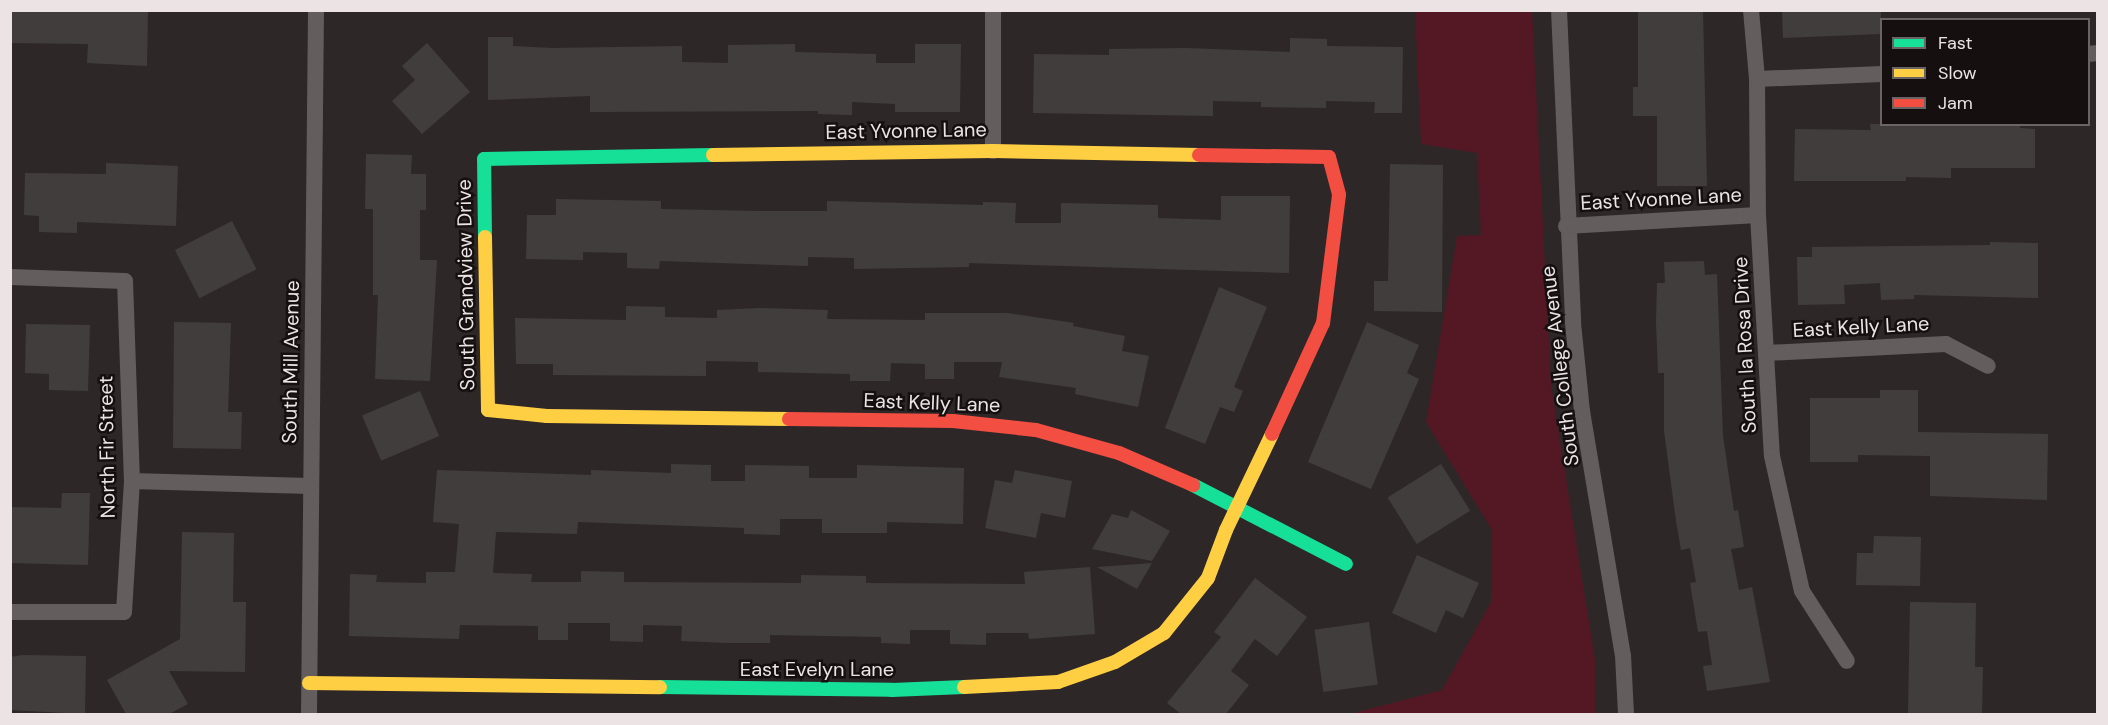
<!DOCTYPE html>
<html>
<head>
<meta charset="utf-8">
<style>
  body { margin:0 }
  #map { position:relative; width:2108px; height:725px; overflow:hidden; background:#2e2728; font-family:"DM Sans",sans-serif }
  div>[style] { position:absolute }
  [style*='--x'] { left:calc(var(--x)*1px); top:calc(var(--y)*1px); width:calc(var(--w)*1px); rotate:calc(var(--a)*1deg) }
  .green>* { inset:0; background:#541825 }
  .building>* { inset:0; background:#423d3d; transform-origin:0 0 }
  .street>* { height:16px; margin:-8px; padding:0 8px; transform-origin:8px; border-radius:8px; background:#635d5e }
  .fast>* { height:14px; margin:-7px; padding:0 7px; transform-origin:7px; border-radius:7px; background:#16e098 }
  .slow>* { height:14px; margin:-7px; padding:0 7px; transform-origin:7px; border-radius:7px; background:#ffcf43 }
  .jam>* { height:14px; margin:-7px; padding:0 7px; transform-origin:7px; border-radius:7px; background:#f24e42 }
  span { translate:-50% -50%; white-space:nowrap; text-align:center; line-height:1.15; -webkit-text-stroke:5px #150f10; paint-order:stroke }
  .street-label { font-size:20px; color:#ece4e4 }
  .frame { position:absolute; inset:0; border:12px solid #ece4e4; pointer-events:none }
  .legend { position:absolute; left:1880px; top:18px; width:210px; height:108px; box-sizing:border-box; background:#150f10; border:2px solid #6b6465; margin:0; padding:8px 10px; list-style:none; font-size:18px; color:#ece4e4 }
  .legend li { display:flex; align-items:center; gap:12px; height:30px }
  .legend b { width:30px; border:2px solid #6b6465 }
</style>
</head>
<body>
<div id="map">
  <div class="green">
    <i style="clip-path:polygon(1415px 11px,1532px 11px,1551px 385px,1595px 660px,1595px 714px,1350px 714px,1442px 690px,1491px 602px,1492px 530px,1426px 422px,1457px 236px,1481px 235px,1477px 153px,1421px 144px)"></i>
  </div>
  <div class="building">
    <i style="clip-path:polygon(10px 10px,148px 10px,147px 66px,87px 63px,88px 44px,10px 43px)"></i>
    <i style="clip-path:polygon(1638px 10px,1703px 10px,1707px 186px,1657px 186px,1657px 116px,1633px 116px,1633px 87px,1638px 87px)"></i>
    <i style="clip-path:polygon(1782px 10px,1881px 10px,1881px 34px,1783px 38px)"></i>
    <i style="clip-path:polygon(488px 37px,513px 37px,513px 46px,552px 48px,682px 46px,682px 62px,728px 63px,728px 45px,795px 44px,795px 52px,876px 54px,876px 63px,915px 63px,915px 44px,961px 44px,960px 112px,895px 112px,895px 104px,852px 102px,852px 115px,818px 114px,818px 111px,590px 112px,590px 96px,488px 100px)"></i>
    <i style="clip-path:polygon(1290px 38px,1327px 39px,1327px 46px,1403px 47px,1402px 113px,1374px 113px,1375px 102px,1326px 101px,1326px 108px,1261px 107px,1261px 102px,1213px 101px,1213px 116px,1033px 113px,1034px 54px,1109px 55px,1109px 49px,1186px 48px,1290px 52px)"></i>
    <i style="clip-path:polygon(427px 43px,470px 92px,422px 134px,392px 101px,415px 80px,402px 66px)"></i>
    <i style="clip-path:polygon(1870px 124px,2020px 124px,2020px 128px,2035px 129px,2035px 168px,1951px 168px,1951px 178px,1906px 177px,1906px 181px,1794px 181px,1795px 129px,1871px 130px)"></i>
    <i style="clip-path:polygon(366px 154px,412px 155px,411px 174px,426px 174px,426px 210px,420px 210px,420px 260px,437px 260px,430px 381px,375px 379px,378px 295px,373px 295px,373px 209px,365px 209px)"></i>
    <i style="clip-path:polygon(106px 163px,178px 166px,176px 226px,77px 222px,77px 233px,39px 232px,39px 216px,24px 215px,25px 173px,106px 174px)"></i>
    <i style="clip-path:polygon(1390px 164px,1443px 165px,1442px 312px,1374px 311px,1374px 281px,1388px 281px)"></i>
    <i style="clip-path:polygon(1221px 196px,1290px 196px,1289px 273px,969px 263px,969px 267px,854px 269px,854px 258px,808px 257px,808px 266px,660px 261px,659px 269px,627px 268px,627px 253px,583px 252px,583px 260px,526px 259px,527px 215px,556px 215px,556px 199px,661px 201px,661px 209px,756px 211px,827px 211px,827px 201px,983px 205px,983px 202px,1016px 203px,1015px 223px,1061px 223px,1061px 203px,1158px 205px,1158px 218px,1221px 220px)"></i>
    <i style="left:232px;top:221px;width:54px;height:64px;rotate:63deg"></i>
    <i style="clip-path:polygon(1990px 242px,2038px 243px,2038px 298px,1914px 295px,1914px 299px,1881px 300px,1880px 283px,1844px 285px,1845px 304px,1798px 305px,1797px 257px,1812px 257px,1812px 247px,1990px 245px)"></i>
    <i style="clip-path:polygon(1704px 261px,1705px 275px,1717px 274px,1723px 436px,1734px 511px,1738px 510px,1744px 547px,1731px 549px,1739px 590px,1752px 587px,1770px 682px,1707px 691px,1703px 666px,1712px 665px,1707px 631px,1698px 632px,1690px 583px,1696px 582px,1690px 548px,1681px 550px,1676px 521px,1664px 431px,1664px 373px,1658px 373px,1656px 322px,1657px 283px,1665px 283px,1664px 262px)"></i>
    <i style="clip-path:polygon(1219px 287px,1267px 307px,1234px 387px,1243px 391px,1234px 412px,1220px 407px,1205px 444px,1165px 428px)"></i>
    <i style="clip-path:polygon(626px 306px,665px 307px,665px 317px,717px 318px,717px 310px,759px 308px,828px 310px,827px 319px,925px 320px,925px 313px,1007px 313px,1074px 323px,1073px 326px,1125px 336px,1122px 351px,1149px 356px,1138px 407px,1075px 394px,1076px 388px,999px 377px,1002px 362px,954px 362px,954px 379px,925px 379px,925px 364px,891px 363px,890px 381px,850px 381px,850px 374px,758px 372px,758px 362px,706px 361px,706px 376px,553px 375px,553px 364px,516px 364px,515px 318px,626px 320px)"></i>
    <i style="clip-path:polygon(174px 322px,231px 323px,228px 412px,242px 412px,241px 449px,173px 448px)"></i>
    <i style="clip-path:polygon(1367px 322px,1419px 345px,1407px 373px,1419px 379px,1371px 489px,1308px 462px)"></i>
    <i style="clip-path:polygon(26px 324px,90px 325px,88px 391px,49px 390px,49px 374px,25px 373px)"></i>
    <i style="clip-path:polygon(1880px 390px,1918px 390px,1918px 432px,2048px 434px,2047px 500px,1930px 496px,1930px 456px,1858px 455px,1858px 462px,1810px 462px,1810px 398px,1880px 398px)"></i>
    <i style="left:420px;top:391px;width:49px;height:63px;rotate:67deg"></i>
    <i style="clip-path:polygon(671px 464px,711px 465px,711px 481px,745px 481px,745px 465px,809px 466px,809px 478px,857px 478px,857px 465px,964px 468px,963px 524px,887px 522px,887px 533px,822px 533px,822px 519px,780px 519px,780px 535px,744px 534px,744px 528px,578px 522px,577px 534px,496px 532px,493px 573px,532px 574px,531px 582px,581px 582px,581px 571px,624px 572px,624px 582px,801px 583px,801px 575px,866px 576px,866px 583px,1025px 584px,1024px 572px,1090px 567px,1095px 634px,1029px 639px,1028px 633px,986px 633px,986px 645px,950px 644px,950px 630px,910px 630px,910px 644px,881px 643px,881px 637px,770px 635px,770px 643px,729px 643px,681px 641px,682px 626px,643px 625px,643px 642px,610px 641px,610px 623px,568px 623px,568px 640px,538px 640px,538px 626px,460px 625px,459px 639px,349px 636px,350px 574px,377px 575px,376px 582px,426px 583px,426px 572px,455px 572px,459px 524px,433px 522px,437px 470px,591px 475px,591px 470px,671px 473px)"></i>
    <i style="left:1441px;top:464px;width:55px;height:63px;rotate:58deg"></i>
    <i style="clip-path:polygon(1015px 470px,1072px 481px,1065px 518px,1041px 513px,1036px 538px,985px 528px,995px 480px,1012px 483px)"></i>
    <i style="clip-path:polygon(62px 493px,90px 493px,88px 565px,10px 563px,10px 507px,61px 508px)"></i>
    <i style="clip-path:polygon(1131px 510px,1170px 531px,1152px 561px,1092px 549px,1112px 514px,1128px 518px)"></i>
    <i style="clip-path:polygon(182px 532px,234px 533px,233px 602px,246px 602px,245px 672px,169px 671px,188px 704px,169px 714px,126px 714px,107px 680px,180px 639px)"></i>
    <i style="clip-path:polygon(1874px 536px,1921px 537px,1920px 586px,1856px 585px,1857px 553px,1873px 553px)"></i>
    <i style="clip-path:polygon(1417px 555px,1479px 583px,1463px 618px,1446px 610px,1436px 633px,1392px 613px)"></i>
    <i style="clip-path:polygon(1152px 563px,1137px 589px,1097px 567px)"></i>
    <i style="clip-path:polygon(1255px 578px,1307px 617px,1277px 656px,1255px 639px,1231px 671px,1249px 685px,1226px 714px,1181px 714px,1167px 703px,1221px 637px,1214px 632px)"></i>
    <i style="clip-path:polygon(1910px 602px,1976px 603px,1975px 667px,1983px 667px,1982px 714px,1908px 714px)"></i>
    <i style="left:1369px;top:622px;width:63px;height:55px;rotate:82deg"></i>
    <i style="clip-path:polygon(22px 655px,86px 656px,85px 714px,10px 710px,10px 657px)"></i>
  </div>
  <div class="street">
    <i style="--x:1559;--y:10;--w:313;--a:87.4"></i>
    <i style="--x:1573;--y:323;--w:88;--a:84.2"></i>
    <i style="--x:1582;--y:411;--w:247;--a:80.5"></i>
    <i style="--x:1623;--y:655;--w:59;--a:87.1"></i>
    <i style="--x:1751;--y:10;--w:69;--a:85"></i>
    <i style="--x:1757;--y:79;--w:136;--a:89.6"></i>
    <i style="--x:1758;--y:215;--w:241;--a:86.7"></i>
    <i style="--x:1772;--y:456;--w:138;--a:77.5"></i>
    <i style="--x:1802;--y:591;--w:83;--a:57.3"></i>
    <i style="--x:2088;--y:54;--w:10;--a:-6"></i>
    <i style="--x:1757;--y:79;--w:125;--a:-2.3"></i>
    <i style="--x:993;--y:151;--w:141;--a:-90"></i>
    <i style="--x:1566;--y:226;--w:192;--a:-3.3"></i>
    <i style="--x:10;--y:277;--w:115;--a:2"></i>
    <i style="--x:125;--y:281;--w:200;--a:88"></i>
    <i style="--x:132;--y:481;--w:131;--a:93.5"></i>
    <i style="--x:124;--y:612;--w:114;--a:180"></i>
    <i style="--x:1766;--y:353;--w:180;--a:-2.9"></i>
    <i style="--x:1946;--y:344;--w:47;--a:27.6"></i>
    <i style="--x:132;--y:481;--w:179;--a:1.6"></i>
    <i style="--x:309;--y:714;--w:704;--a:-89.43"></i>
  </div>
  <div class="fast">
    <i style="--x:485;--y:237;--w:78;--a:-90.7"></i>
    <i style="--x:484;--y:159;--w:229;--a:-1"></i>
    <i style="--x:1193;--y:485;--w:172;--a:27.3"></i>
    <i style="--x:660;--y:687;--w:232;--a:0.7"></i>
    <i style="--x:892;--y:690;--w:72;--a:-2.4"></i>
  </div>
  <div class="slow">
    <i style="--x:713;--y:155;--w:280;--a:-0.8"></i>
    <i style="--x:993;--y:151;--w:206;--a:1.1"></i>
    <i style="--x:485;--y:237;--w:173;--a:89"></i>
    <i style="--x:488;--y:410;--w:59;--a:5.8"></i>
    <i style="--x:547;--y:416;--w:242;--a:0.7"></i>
    <i style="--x:309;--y:683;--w:351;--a:0.7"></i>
    <i style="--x:964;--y:687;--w:94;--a:-3"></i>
    <i style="--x:1058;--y:682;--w:60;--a:-19.3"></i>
    <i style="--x:1115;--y:662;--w:57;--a:-30.6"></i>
    <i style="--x:1164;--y:633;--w:70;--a:-51.3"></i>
    <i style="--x:1208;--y:578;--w:51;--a:-69.4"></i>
    <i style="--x:1226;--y:530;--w:106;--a:-64.4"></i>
  </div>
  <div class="jam">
    <i style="--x:1199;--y:155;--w:130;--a:0.9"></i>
    <i style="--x:1329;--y:157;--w:39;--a:75"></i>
    <i style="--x:1339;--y:195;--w:129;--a:97.1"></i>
    <i style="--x:1323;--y:323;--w:122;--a:114.7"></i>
    <i style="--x:789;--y:419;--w:164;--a:0.7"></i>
    <i style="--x:953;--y:421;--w:83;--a:6.2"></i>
    <i style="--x:1036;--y:430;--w:86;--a:15.5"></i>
    <i style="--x:1119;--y:453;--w:81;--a:23.4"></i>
  </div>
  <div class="street-label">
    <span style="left:906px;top:131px;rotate:-1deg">East Yvonne Lane</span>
    <span style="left:1661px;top:199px;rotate:-3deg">East Yvonne Lane</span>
    <span style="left:466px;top:285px;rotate:-91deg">South Grandview Drive</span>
    <span style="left:1861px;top:327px;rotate:-3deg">East Kelly Lane</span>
    <span style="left:1745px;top:345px;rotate:-93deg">South la Rosa Drive</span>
    <span style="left:291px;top:362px;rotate:-89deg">South Mill Avenue</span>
    <span style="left:1560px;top:366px;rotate:-97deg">South College Avenue</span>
    <span style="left:932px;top:403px;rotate:2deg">East Kelly Lane</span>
    <span style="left:107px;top:447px;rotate:-91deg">North Fir Street</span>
    <span style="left:817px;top:669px">East Evelyn Lane</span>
  </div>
  <div class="frame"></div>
  <ul class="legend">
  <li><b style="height:8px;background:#16e098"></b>Fast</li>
  <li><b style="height:8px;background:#ffcf43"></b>Slow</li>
  <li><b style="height:8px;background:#f24e42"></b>Jam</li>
  </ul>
</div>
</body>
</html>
